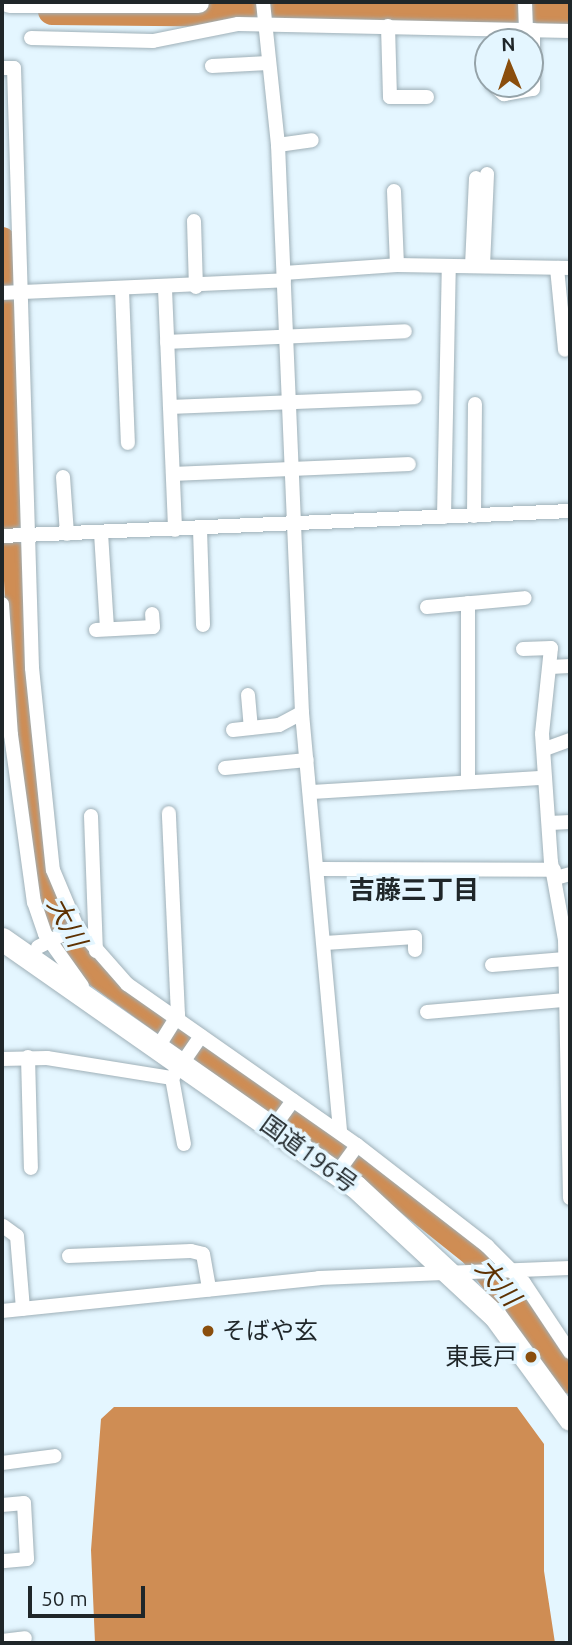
<!DOCTYPE html>
<html>
<head>
<meta charset="utf-8">
<style>
  body { margin:0 }
  #map { position:relative; width:572px; height:1645px; overflow:hidden; background:#e4f6ff; font-family:Ubuntu,"Noto Sans JP",sans-serif }
  div>[style] { position:absolute }
  [style*='--x'] { left:calc(var(--x)*1px); top:calc(var(--y)*1px); width:calc(var(--w)*1px); rotate:calc(var(--a)*1deg) }
  .water>* { inset:0; background:#cf8d54 }
  .river>* { height:28px; margin:-14px; padding:0 14px; transform-origin:14px; border-radius:14px; background:#cf8d54 }
  .roads { filter:drop-shadow(0 0 2px #9fb0b8) drop-shadow(0 0 2px #9fb0b8) }
  .minor>* { height:14px; margin:-7px; padding:0 7px; transform-origin:7px; border-radius:7px; background:#fff }
  .primary>* { height:21px; margin:-10.5px; padding:0 10.5px; transform-origin:10.5px; border-radius:10.5px; background:#fff }
  .trunk>* { height:23px; margin:-11.5px; padding:0 11.5px; transform-origin:11.5px; border-radius:11.5px; background:#fff }
  .dots>* { width:19px; height:19px; translate:-50% -50%; box-sizing:border-box; border:4px solid #e4f6ff; border-radius:50% }
  span { translate:-50% -50%; white-space:nowrap; text-align:center; line-height:1.15; -webkit-text-stroke:7px #e4f6ff; paint-order:stroke }
  .street-label { font-size:24px; color:#1f2629 }
  .poi-label { font-size:24px; color:#1f2629 }
  .left { translate:0 -50%; text-align:left }
  .right { translate:-100% -50%; text-align:right }
  .neighbourhood-label { font-size:26px; color:#1f2629; font-weight:700 }
  .water-label { font-size:26px; color:#5d3102; font-style:italic }
  .frame { position:absolute; inset:0; border:4px solid #1f2629; pointer-events:none }
  .north { position:absolute; left:474px; top:28px; width:70px; height:70px; box-sizing:border-box; background:#e4f6ff; border:2px solid #95a3a9; border-radius:50%; rotate:358deg; font-size:19px; font-weight:700; line-height:28px; text-align:center; color:#1f2629 }
  .north::after { content:''; display:block; margin:auto; width:24px; height:32px; background:#8a4e0d; clip-path:polygon(50% 0,100% 100%,50% 72%,0 100%) }
  .scale { position:absolute; left:28px; top:1586px; width:117px; height:32px; box-sizing:border-box; border:4px solid #1f2629; border-top:0; padding-left:9px; font-size:21px; line-height:24px; white-space:nowrap; color:#1f2629; -webkit-text-stroke:5px #e4f6ff; paint-order:stroke }
</style>
</head>
<body>
<div id="map">
  <div class="water">
    <i style="clip-path:polygon(114px 1407px,517px 1407px,544px 1444px,544px 1571px,555px 1643px,95px 1643px,91px 1550px,101px 1419px)"></i>
  </div>
  <div class="river">
    <i style="--x:52;--y:11;--w:518;--a:0.55"></i>
    <i style="--x:2;--y:241;--w:509;--a:87.3"></i>
    <i style="--x:26;--y:749;--w:123;--a:82.1"></i>
    <i style="--x:43;--y:871;--w:50;--a:71.2"></i>
    <i style="--x:59;--y:918;--w:62;--a:56.8"></i>
    <i style="--x:93;--y:970;--w:335;--a:35.8"></i>
    <i style="--x:365;--y:1166;--w:139;--a:38.6"></i>
    <i style="--x:474;--y:1253;--w:159;--a:52.9"></i>
  </div>
  <div class="roads">
    <div class="minor">
      <i style="--x:263;--y:2;--w:144;--a:84"></i>
      <i style="--x:278;--y:145;--w:569;--a:87.58"></i>
      <i style="--x:302;--y:713;--w:421;--a:84.8"></i>
      <i style="--x:525;--y:2;--w:28;--a:88"></i>
      <i style="--x:388;--y:26;--w:71;--a:88.4"></i>
      <i style="--x:390;--y:97;--w:37;--a:0"></i>
      <i style="--x:31;--y:38;--w:122;--a:1.4"></i>
      <i style="--x:153;--y:41;--w:87;--a:-11.3"></i>
      <i style="--x:238;--y:24;--w:332;--a:1.2"></i>
      <i style="--x:212;--y:66;--w:56;--a:-3.1"></i>
      <i style="--x:2;--y:68;--w:12;--a:0"></i>
      <i style="--x:14;--y:68;--w:600;--a:88.28"></i>
      <i style="--x:32;--y:668;--w:203;--a:84.1"></i>
      <i style="--x:53;--y:870;--w:62;--a:67.2"></i>
      <i style="--x:77;--y:927;--w:76;--a:48.7"></i>
      <i style="--x:127;--y:984;--w:281;--a:35"></i>
      <i style="--x:357;--y:1145;--w:165;--a:37.8"></i>
      <i style="--x:487;--y:1246;--w:52;--a:45"></i>
      <i style="--x:524;--y:1283;--w:83;--a:56.3"></i>
      <i style="--x:492;--y:84;--w:16;--a:40"></i>
      <i style="--x:504;--y:94;--w:29;--a:-10"></i>
      <i style="--x:533;--y:89;--w:59;--a:-90"></i>
      <i style="--x:278;--y:145;--w:34;--a:-8"></i>
      <i style="--x:394;--y:191;--w:74;--a:87.7"></i>
      <i style="--x:194;--y:221;--w:66;--a:88.3"></i>
      <i style="--x:472;--y:266;--w:88;--a:-87.4"></i>
      <i style="--x:483;--y:266;--w:92;--a:-87.5"></i>
      <i style="--x:557;--y:268;--w:82;--a:84.4"></i>
      <i style="--x:284;--y:273;--w:113;--a:-4"></i>
      <i style="--x:397;--y:265;--w:173;--a:1"></i>
      <i style="--x:165;--y:289;--w:241;--a:87.6"></i>
      <i style="--x:122;--y:290;--w:153;--a:87.8"></i>
      <i style="--x:2;--y:293;--w:282;--a:-2.6"></i>
      <i style="--x:167;--y:342;--w:238;--a:-2.6"></i>
      <i style="--x:170;--y:407;--w:245;--a:-2.3"></i>
      <i style="--x:173;--y:474;--w:236;--a:-2.4"></i>
      <i style="--x:63;--y:477;--w:57;--a:86"></i>
      <i style="--x:474;--y:516;--w:112;--a:-89.5"></i>
      <i style="--x:444;--y:517;--w:251;--a:-88.9"></i>
      <i style="--x:200;--y:529;--w:96;--a:88.2"></i>
      <i style="--x:101;--y:533;--w:96;--a:86.4"></i>
      <i style="--x:2;--y:536;--w:569;--a:-2.52"></i>
      <i style="--x:468;--y:603;--w:179;--a:90"></i>
      <i style="--x:2;--y:604;--w:131;--a:86.1"></i>
      <i style="--x:11;--y:735;--w:169;--a:82.2"></i>
      <i style="--x:34;--y:902;--w:34;--a:71"></i>
      <i style="--x:45;--y:934;--w:64;--a:54.6"></i>
      <i style="--x:427;--y:607;--w:98;--a:-5.2"></i>
      <i style="--x:96;--y:630;--w:57;--a:-3"></i>
      <i style="--x:153;--y:627;--w:13;--a:-94"></i>
      <i style="--x:523;--y:649;--w:28;--a:-2"></i>
      <i style="--x:551;--y:648;--w:86;--a:96"></i>
      <i style="--x:542;--y:734;--w:128;--a:86"></i>
      <i style="--x:551;--y:862;--w:79;--a:79.8"></i>
      <i style="--x:565;--y:940;--w:258;--a:88.9"></i>
      <i style="--x:550;--y:667;--w:20;--a:-3"></i>
      <i style="--x:248;--y:695;--w:33;--a:85"></i>
      <i style="--x:233;--y:730;--w:46;--a:-6.2"></i>
      <i style="--x:279;--y:725;--w:26;--a:-28"></i>
      <i style="--x:545;--y:749;--w:27;--a:-20"></i>
      <i style="--x:225;--y:768;--w:82;--a:-5.6"></i>
      <i style="--x:312;--y:792;--w:232;--a:-3.5"></i>
      <i style="--x:91;--y:816;--w:135;--a:87.9"></i>
      <i style="--x:550;--y:823;--w:20;--a:-3"></i>
      <i style="--x:319;--y:869;--w:235;--a:0.2"></i>
      <i style="--x:556;--y:878;--w:15;--a:-16"></i>
      <i style="--x:325;--y:943;--w:90;--a:-3.8"></i>
      <i style="--x:415;--y:937;--w:13;--a:90"></i>
      <i style="--x:38;--y:947;--w:44;--a:-27.1"></i>
      <i style="--x:492;--y:965;--w:73;--a:-4.7"></i>
      <i style="--x:427;--y:1012;--w:139;--a:-5"></i>
      <i style="--x:158;--y:1047;--w:38;--a:-58"></i>
      <i style="--x:178;--y:1015;--w:202;--a:-92.6"></i>
      <i style="--x:28;--y:1057;--w:111;--a:88.5"></i>
      <i style="--x:2;--y:1059;--w:45;--a:-1.3"></i>
      <i style="--x:47;--y:1058;--w:127;--a:9.1"></i>
      <i style="--x:172;--y:1078;--w:51;--a:-55.4"></i>
      <i style="--x:172;--y:1078;--w:67;--a:79.7"></i>
      <i style="--x:273;--y:1128;--w:34;--a:-54"></i>
      <i style="--x:337;--y:1173;--w:34;--a:-54"></i>
      <i style="--x:3;--y:1226;--w:17;--a:36"></i>
      <i style="--x:17;--y:1236;--w:73;--a:85.3"></i>
      <i style="--x:69;--y:1256;--w:122;--a:-2.3"></i>
      <i style="--x:191;--y:1251;--w:12;--a:14"></i>
      <i style="--x:203;--y:1254;--w:36;--a:80"></i>
      <i style="--x:2;--y:1311;--w:319;--a:-5.9"></i>
      <i style="--x:319;--y:1278;--w:251;--a:-2.3"></i>
      <i style="--x:2;--y:1463;--w:53;--a:-7.5"></i>
      <i style="--x:2;--y:1505;--w:22;--a:-5"></i>
      <i style="--x:24;--y:1503;--w:56;--a:86.9"></i>
      <i style="--x:27;--y:1559;--w:25;--a:175"></i>
      <i style="--x:2;--y:1641;--w:23;--a:-7"></i>
    </div>
    <div class="primary">
      <i style="--x:9;--y:2;--w:189;--a:0"></i>
    </div>
    <div class="trunk">
      <i style="--x:2;--y:939;--w:431;--a:35"></i>
      <i style="--x:355;--y:1186;--w:191;--a:42.9"></i>
      <i style="--x:495;--y:1316;--w:127;--a:53.9"></i>
    </div>
  </div>
  <div class="dots">
    <i style="left:208px;top:1331px;background:#8a4e0d"></i>
    <i style="left:531px;top:1357px;background:#8a4e0d"></i>
  </div>
  <div class="street-label">
    <span style="left:309px;top:1154px;rotate:36deg">国道196号</span>
  </div>
  <div class="poi-label">
    <span class="left" style="left:222px;top:1331px">そばや玄</span>
    <span class="right" style="left:517px;top:1357px">東長戸</span>
  </div>
  <div class="neighbourhood-label">
    <span style="left:414px;top:890px">吉藤三丁目</span>
  </div>
  <div class="water-label">
    <span style="left:67px;top:922px;rotate:62deg">大川</span>
    <span style="left:498px;top:1282px;rotate:50deg">大川</span>
  </div>
  <div class="frame"></div>
  <div class="north">N</div>
  <div class="scale">50 m</div>
</div>
</body>
</html>
